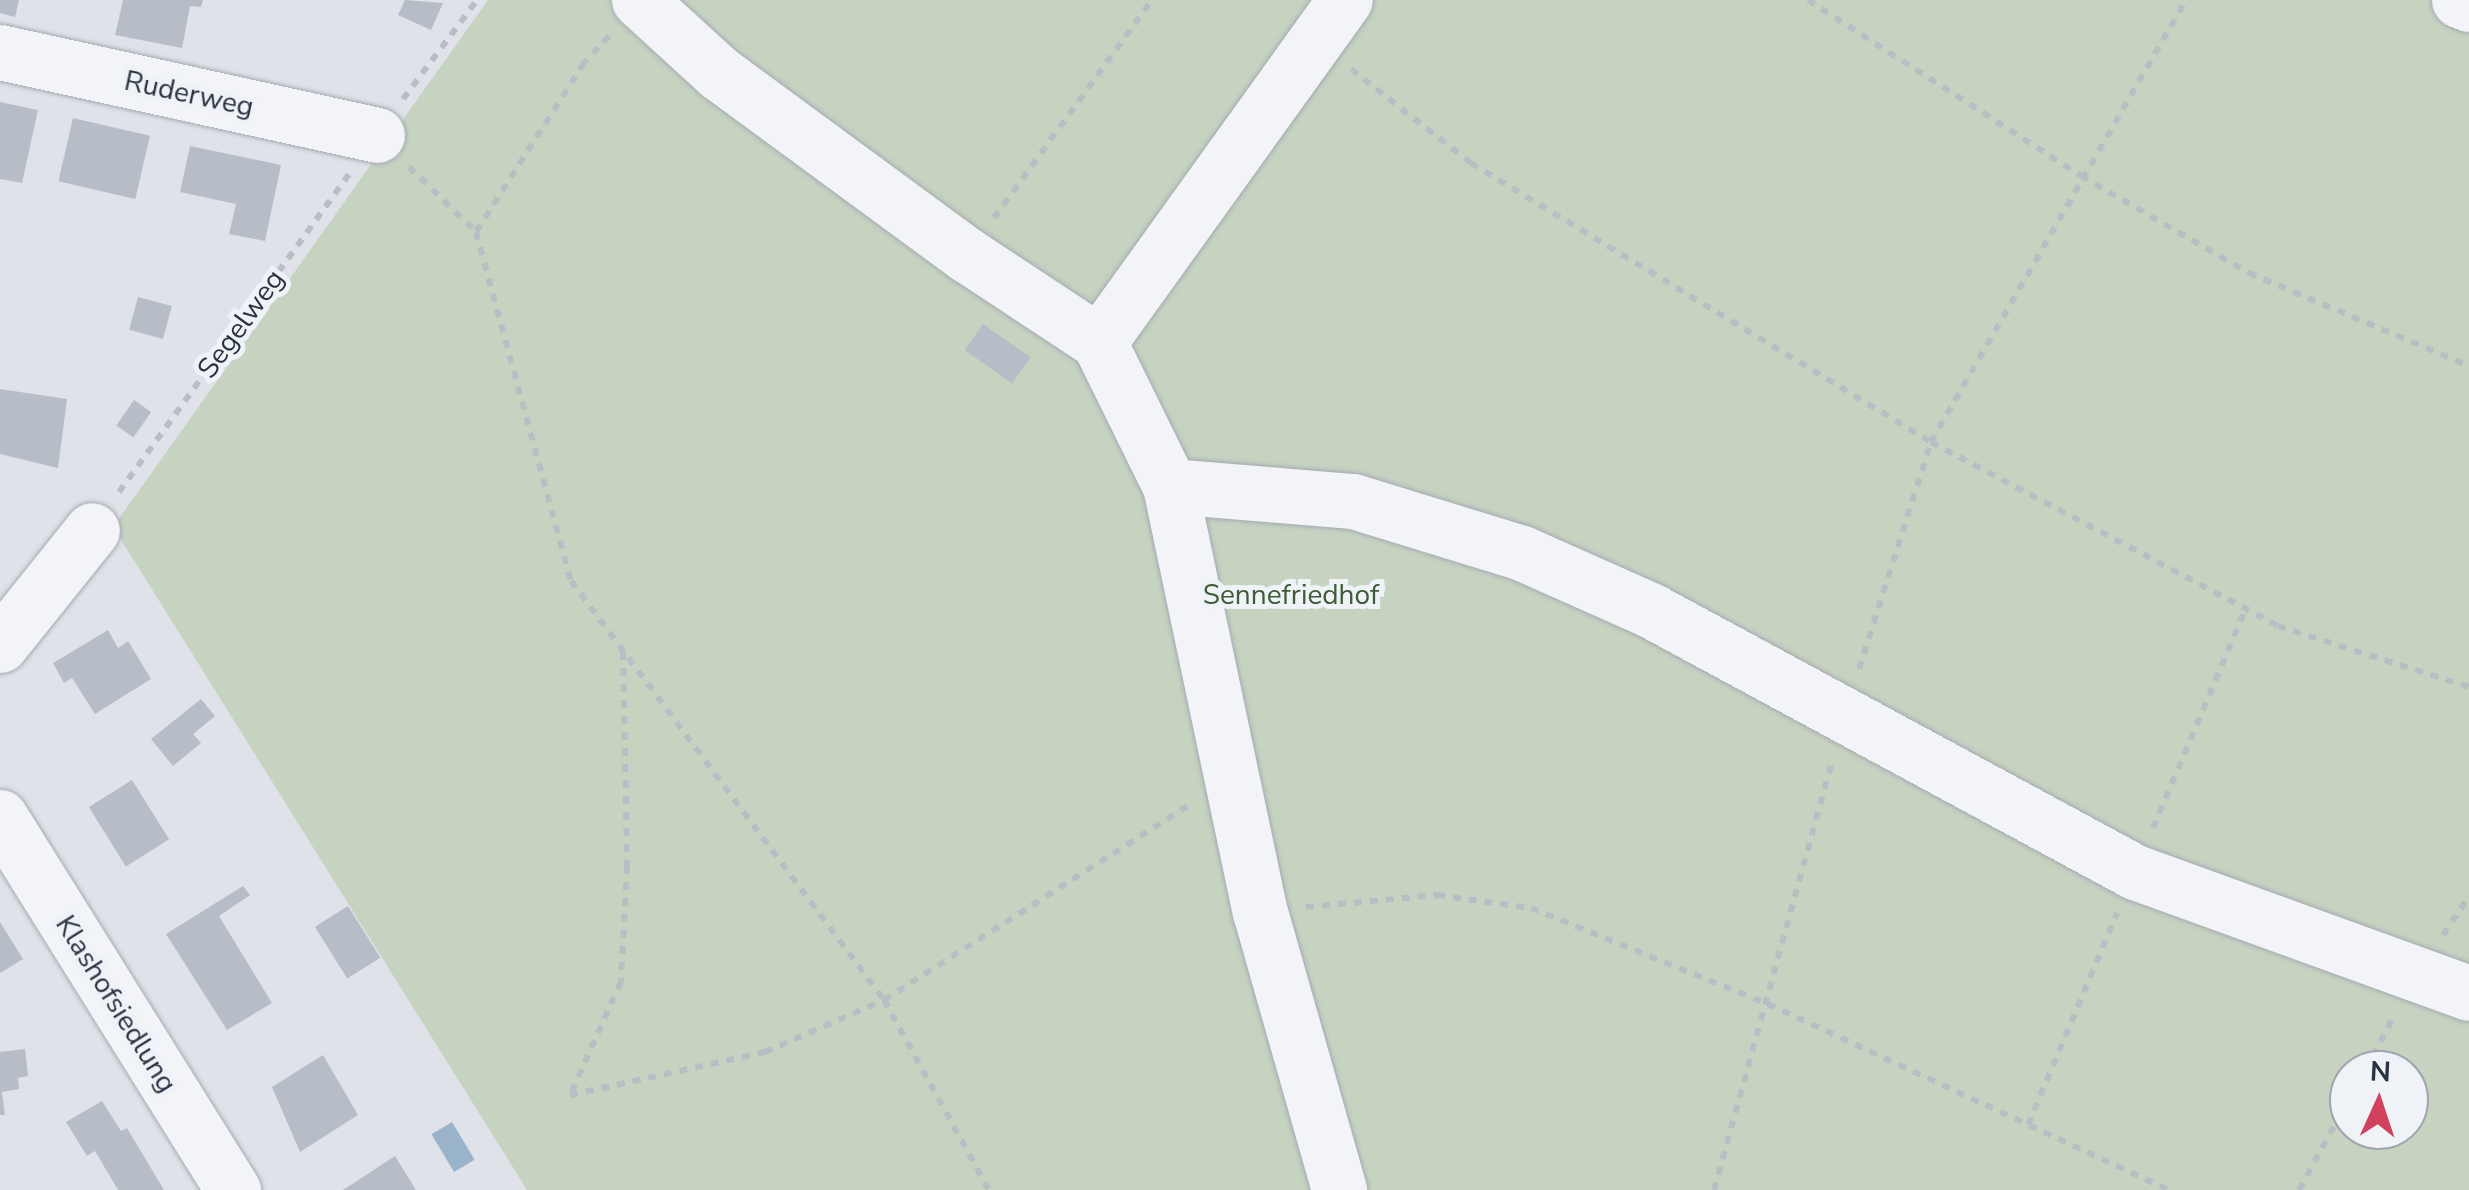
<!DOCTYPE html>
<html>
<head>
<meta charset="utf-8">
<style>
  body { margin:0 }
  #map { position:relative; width:2469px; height:1190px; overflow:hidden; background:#dfe3e9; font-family:"Nunito Sans",sans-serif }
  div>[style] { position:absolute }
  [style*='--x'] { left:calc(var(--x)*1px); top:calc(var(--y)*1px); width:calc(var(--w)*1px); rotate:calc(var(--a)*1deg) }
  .green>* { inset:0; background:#c6d3c0 }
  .water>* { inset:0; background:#99b3ca; transform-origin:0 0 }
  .building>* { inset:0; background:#b6bdc6; transform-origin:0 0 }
  .path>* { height:6px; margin-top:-3px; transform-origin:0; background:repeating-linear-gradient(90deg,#b9bec4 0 8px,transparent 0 16px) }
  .roads { filter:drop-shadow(0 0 2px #a4aab3) drop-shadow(0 0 2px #a4aab3) }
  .minor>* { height:55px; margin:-27.5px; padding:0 27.5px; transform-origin:27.5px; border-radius:27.5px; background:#f2f4f7 }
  span { translate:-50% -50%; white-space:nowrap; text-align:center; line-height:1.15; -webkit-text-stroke:10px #eff2f6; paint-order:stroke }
  .street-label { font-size:28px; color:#283240 }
  .park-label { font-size:28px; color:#3e5c35 }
  .north { position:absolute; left:2329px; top:1050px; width:100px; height:100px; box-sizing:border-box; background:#eff2f6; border:2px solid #9fa5ad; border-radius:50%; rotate:3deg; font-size:28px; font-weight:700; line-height:40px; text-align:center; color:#283240 }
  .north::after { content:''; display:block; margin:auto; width:35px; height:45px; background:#d1415d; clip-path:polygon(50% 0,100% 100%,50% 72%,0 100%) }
</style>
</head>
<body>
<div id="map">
  <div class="green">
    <i style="clip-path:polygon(evenodd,488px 0,2469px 0,2469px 1190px,527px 1190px,113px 527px,488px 0,2349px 1070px,2409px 1070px,2409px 1130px,2349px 1130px,2349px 1070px)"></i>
  </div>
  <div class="water">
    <i style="left:452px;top:1122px;width:44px;height:24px;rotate:59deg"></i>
  </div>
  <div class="building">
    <i style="clip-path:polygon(0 0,19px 0,15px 17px,0 13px)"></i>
    <i style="clip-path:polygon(123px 0,203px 0,201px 7px,190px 6px,182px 48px,115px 35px)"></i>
    <i style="clip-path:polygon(405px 0,443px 3px,431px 30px,398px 15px)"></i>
    <i style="clip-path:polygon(0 102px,38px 110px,22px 183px,0 179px)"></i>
    <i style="left:73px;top:118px;width:79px;height:65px;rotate:13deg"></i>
    <i style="clip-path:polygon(190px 146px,281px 165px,265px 241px,229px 234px,236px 204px,180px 192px)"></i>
    <i style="left:138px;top:297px;width:35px;height:34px;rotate:15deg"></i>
    <i style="left:983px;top:324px;width:58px;height:32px;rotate:35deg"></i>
    <i style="clip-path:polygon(0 389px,67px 399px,58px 468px,0 454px)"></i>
    <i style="left:134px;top:400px;width:21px;height:31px;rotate:35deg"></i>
    <i style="clip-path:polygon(108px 630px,118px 648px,128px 641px,151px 679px,95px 714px,72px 678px,64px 683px,53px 663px)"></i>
    <i style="clip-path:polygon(201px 699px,215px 716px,193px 734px,201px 743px,173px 766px,151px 739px)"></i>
    <i style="left:132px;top:780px;width:70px;height:51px;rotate:58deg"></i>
    <i style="clip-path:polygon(243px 886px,250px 895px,219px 916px,272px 1003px,227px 1030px,166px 934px)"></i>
    <i style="left:348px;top:906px;width:61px;height:39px;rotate:58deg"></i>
    <i style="clip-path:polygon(0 922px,23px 959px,0 973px)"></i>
    <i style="clip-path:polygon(25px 1049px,28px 1076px,18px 1078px,19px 1089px,2px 1092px,5px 1115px,0 1115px,0 1052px)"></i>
    <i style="clip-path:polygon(323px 1055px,358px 1115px,300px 1152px,272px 1087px)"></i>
    <i style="clip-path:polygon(102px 1101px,121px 1131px,127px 1128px,164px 1190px,118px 1190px,95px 1151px,87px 1156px,66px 1122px)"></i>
    <i style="clip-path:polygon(395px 1156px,416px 1190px,343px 1190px)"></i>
  </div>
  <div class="path">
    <i style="--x:1808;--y:0;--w:325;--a:32.8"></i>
    <i style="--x:2081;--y:176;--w:194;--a:30"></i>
    <i style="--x:2249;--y:273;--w:239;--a:22.9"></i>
    <i style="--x:609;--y:36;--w:37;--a:133"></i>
    <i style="--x:584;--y:63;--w:201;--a:122.6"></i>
    <i style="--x:476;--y:232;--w:362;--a:74.8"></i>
    <i style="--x:571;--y:581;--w:523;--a:53.24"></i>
    <i style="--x:884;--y:1000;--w:217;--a:61.1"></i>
    <i style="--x:1351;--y:69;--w:152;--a:38.1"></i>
    <i style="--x:1471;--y:163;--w:538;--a:31.24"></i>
    <i style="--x:1931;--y:442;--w:393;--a:27.9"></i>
    <i style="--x:2278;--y:626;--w:201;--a:17.7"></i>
    <i style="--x:403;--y:99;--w:124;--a:-53.2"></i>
    <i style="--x:409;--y:167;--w:93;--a:44.1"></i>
    <i style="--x:994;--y:218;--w:269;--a:-54.1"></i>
    <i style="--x:119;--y:492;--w:392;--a:-54.1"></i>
    <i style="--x:623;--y:652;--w:214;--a:88.9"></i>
    <i style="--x:627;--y:866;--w:116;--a:93"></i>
    <i style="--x:621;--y:982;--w:124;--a:114.3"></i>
    <i style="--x:570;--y:1095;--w:200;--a:-12.4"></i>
    <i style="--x:765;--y:1052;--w:130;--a:-23.6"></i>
    <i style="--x:884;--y:1000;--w:362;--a:-32.6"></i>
    <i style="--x:1859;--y:669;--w:238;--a:-72.4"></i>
    <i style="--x:1931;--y:442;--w:510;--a:-60.02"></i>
    <i style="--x:2153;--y:828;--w:239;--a:-67.1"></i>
    <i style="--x:1306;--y:907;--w:132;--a:-5.2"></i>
    <i style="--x:1437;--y:895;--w:95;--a:7.9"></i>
    <i style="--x:1531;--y:908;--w:256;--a:22.1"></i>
    <i style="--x:1768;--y:1004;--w:441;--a:24.9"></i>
    <i style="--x:2443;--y:935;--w:47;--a:-56.3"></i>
    <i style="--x:2365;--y:1070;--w:64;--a:-61.8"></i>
    <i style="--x:2028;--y:1125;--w:230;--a:-67.2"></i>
    <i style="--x:1714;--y:1190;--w:444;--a:-74.6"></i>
    <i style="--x:2299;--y:1190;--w:104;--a:-61.2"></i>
  </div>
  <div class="roads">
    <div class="minor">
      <i style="--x:639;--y:0;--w:108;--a:42.4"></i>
      <i style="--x:719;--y:73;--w:308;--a:36.3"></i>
      <i style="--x:967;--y:255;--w:158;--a:33.4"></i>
      <i style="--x:1099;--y:342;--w:161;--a:63.8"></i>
      <i style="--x:1170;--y:486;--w:435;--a:78.1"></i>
      <i style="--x:1260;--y:912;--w:289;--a:74.1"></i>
      <i style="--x:2459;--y:0;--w:11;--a:22"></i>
      <i style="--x:0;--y:52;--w:386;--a:12.4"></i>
      <i style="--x:1099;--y:342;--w:421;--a:-54.3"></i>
      <i style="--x:1170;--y:486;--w:184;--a:4.7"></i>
      <i style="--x:1353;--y:501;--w:177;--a:17.1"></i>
      <i style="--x:1522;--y:553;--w:142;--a:24"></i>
      <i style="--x:1652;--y:611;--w:549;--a:28.39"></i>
      <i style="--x:2135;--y:872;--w:355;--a:19.9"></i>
      <i style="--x:0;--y:645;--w:147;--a:-51.3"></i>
      <i style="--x:0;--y:817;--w:440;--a:58"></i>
    </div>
  </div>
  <div class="street-label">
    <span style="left:189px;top:94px;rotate:12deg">Ruderweg</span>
    <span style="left:241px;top:324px;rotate:-54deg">Segelweg</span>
    <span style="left:116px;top:1004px;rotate:58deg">Klashofsiedlung</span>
  </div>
  <div class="park-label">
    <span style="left:1291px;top:595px">Sennefriedhof</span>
  </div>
  <div class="north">N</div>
</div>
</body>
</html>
